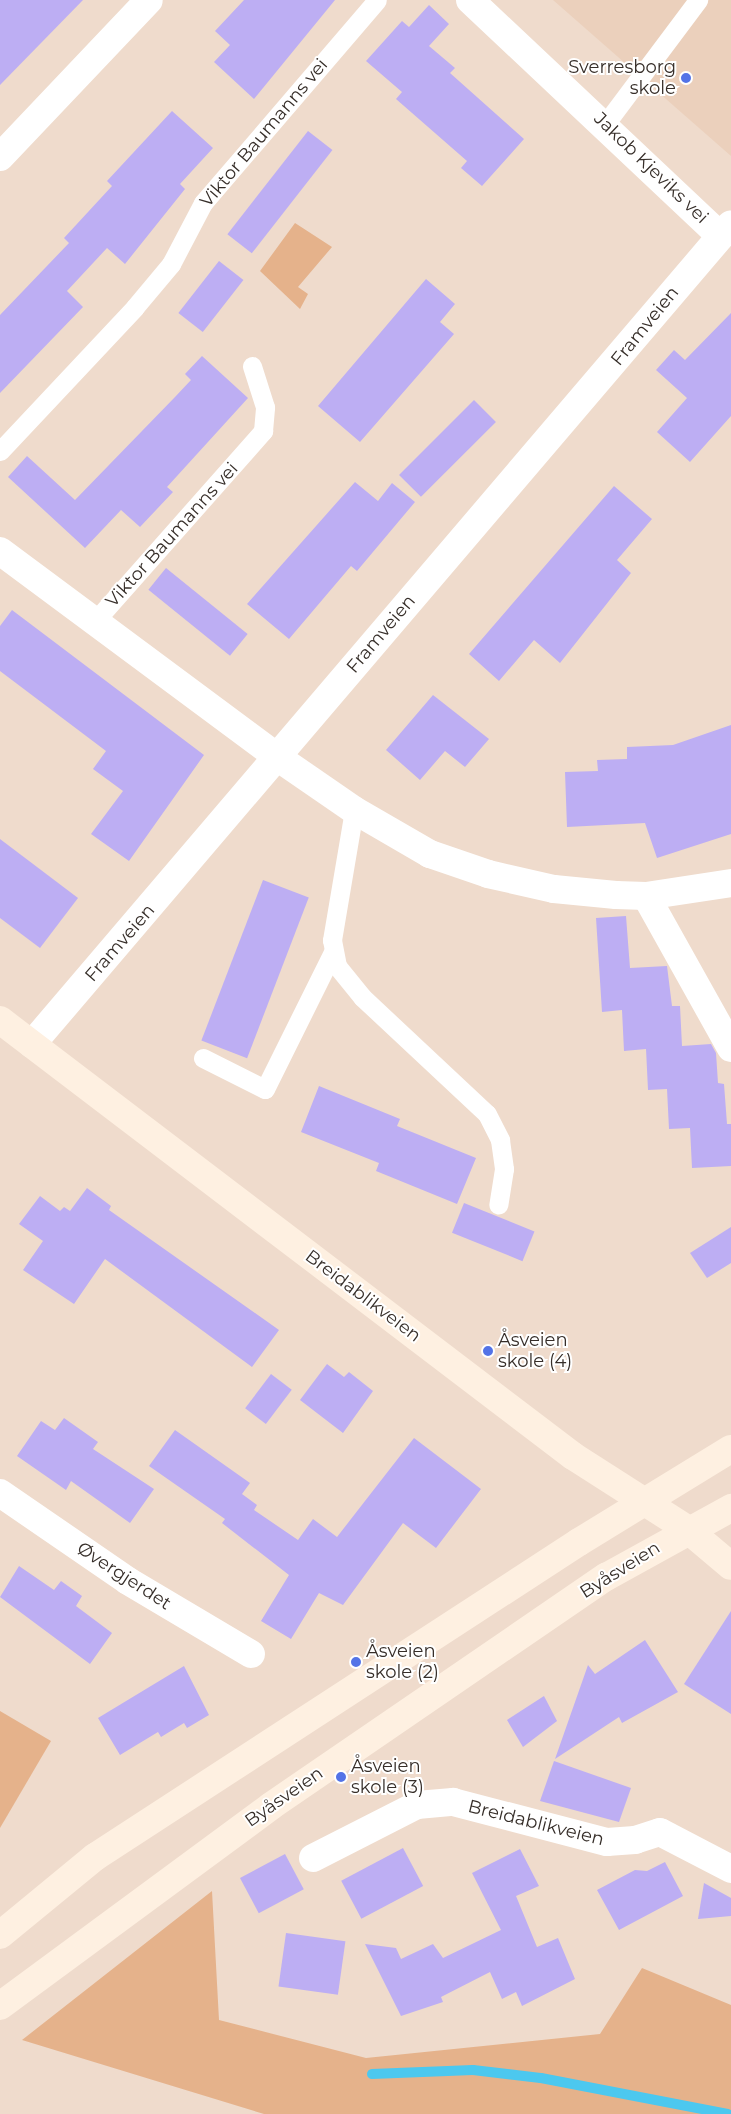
<!DOCTYPE html>
<html>
<head>
<meta charset="utf-8">
<style>
  body { margin:0 }
  #map { position:relative; width:731px; height:2114px; overflow:hidden; background:#efdbcc; font-family:Montserrat,sans-serif }
  div>[style] { position:absolute }
  [style*='--x'] { left:calc(var(--x)*1px); top:calc(var(--y)*1px); width:calc(var(--w)*1px); rotate:calc(var(--a)*1deg) }
  .built>* { inset:0; background:#ebd0bc }
  .green>* { inset:0; background:#e5b28b }
  .stream>* { height:10px; margin:-5px; padding:0 5px; transform-origin:5px; border-radius:5px; background:#4cc8ef }
  .building>* { inset:0; background:#bdaef3; transform-origin:0 0 }
  .lane>* { height:19px; margin:-9.5px; padding:0 9.5px; transform-origin:9.5px; border-radius:9.5px; background:#fff }
  .street>* { height:28px; margin:-14px; padding:0 14px; transform-origin:14px; border-radius:14px; background:#fff }
  .secondary>* { height:28px; margin:-14px; padding:0 14px; transform-origin:14px; border-radius:14px; background:#fef0e1 }
  .dots>* { width:14px; height:14px; translate:-50% -50%; box-sizing:border-box; border:2px solid #fff; border-radius:50% }
  span { translate:-50% -50%; white-space:nowrap; text-align:center; line-height:1.15; -webkit-text-stroke:4px #fff; paint-order:stroke }
  .poi-label { font-size:18px; color:#362e29 }
  .right { translate:-100% -50%; text-align:right }
  .left { translate:0 -50%; text-align:left }
  .street-label { font-size:18px; color:#362e29 }
</style>
</head>
<body>
<div id="map">
  <div class="built">
    <i style="clip-path:polygon(553px 0,731px 0,731px 156px)"></i>
  </div>
  <div class="green">
    <i style="clip-path:polygon(295px 223px,332px 247px,298px 287px,308px 294px,300px 309px,260px 271px)"></i>
    <i style="clip-path:polygon(0 1711px,51px 1741px,0 1828px)"></i>
    <i style="clip-path:polygon(212px 1891px,219px 2020px,366px 2058px,600px 2034px,642px 1968px,731px 2005px,731px 2114px,264px 2114px,22px 2040px)"></i>
  </div>
  <div class="stream">
    <i style="--x:372;--y:2074;--w:101;--a:-2.3"></i>
    <i style="--x:473;--y:2070;--w:68;--a:6.7"></i>
    <i style="--x:541;--y:2078;--w:190;--a:10.9"></i>
  </div>
  <div class="building">
    <i style="clip-path:polygon(0 0,83px 0,0 85px)"></i>
    <i style="clip-path:polygon(244px 0,335px 0,254px 99px,214px 62px,230px 45px,215px 31px)"></i>
    <i style="clip-path:polygon(429px 5px,449px 24px,429px 46px,455px 68px,450px 73px,524px 139px,482px 186px,461px 168px,467px 161px,396px 99px,402px 92px,366px 61px,402px 21px,409px 27px)"></i>
    <i style="clip-path:polygon(172px 111px,213px 148px,180px 184px,185px 189px,125px 264px,107px 248px,67px 291px,83px 307px,0 393px,0 315px,69px 243px,64px 238px,112px 186px,107px 181px)"></i>
    <i style="left:308px;top:131px;width:31px;height:131px;rotate:38deg"></i>
    <i style="left:219px;top:261px;width:31px;height:66px;rotate:38deg"></i>
    <i style="clip-path:polygon(426px 279px,455px 304px,440px 322px,454px 334px,360px 442px,318px 406px)"></i>
    <i style="clip-path:polygon(731px 313px,731px 416px,690px 462px,657px 432px,687px 398px,656px 370px,674px 350px,685px 360px)"></i>
    <i style="clip-path:polygon(202px 356px,248px 398px,167px 487px,173px 492px,140px 527px,121px 510px,85px 548px,8px 477px,27px 456px,75px 500px,175px 397px,191px 380px,185px 374px)"></i>
    <i style="left:474px;top:400px;width:31px;height:106px;rotate:45deg"></i>
    <i style="clip-path:polygon(355px 482px,378px 501px,392px 483px,415px 502px,357px 571px,351px 566px,289px 639px,247px 604px)"></i>
    <i style="clip-path:polygon(614px 486px,652px 519px,617px 560px,631px 573px,560px 663px,534px 640px,499px 681px,469px 654px)"></i>
    <i style="left:166px;top:568px;width:105px;height:28px;rotate:39deg"></i>
    <i style="clip-path:polygon(12px 610px,204px 755px,129px 861px,91px 834px,123px 791px,93px 769px,106px 751px,0 671px,0 626px)"></i>
    <i style="clip-path:polygon(433px 695px,489px 739px,465px 767px,445px 751px,420px 780px,386px 750px)"></i>
    <i style="clip-path:polygon(731px 725px,731px 834px,657px 858px,645px 823px,567px 827px,565px 772px,598px 771px,597px 760px,627px 759px,627px 747px,673px 745px)"></i>
    <i style="clip-path:polygon(0 839px,78px 898px,40px 948px,0 918px)"></i>
    <i style="left:263px;top:880px;width:49px;height:172px;rotate:21deg"></i>
    <i style="clip-path:polygon(626px 916px,630px 968px,667px 966px,672px 1006px,680px 1006px,682px 1046px,711px 1044px,716px 1053px,718px 1083px,724px 1084px,727px 1124px,731px 1124px,731px 1166px,692px 1168px,690px 1128px,669px 1129px,667px 1089px,648px 1090px,646px 1049px,624px 1051px,622px 1010px,602px 1012px,596px 918px)"></i>
    <i style="clip-path:polygon(319px 1086px,400px 1119px,397px 1126px,476px 1158px,457px 1204px,376px 1171px,379px 1163px,301px 1132px)"></i>
    <i style="clip-path:polygon(87px 1188px,111px 1206px,109px 1210px,279px 1330px,252px 1367px,105px 1259px,74px 1304px,23px 1270px,43px 1241px,19px 1224px,40px 1196px,60px 1211px,64px 1207px,70px 1211px)"></i>
    <i style="left:464px;top:1203px;width:76px;height:32px;rotate:22deg"></i>
    <i style="clip-path:polygon(731px 1227px,731px 1263px,707px 1278px,690px 1253px)"></i>
    <i style="clip-path:polygon(327px 1364px,344px 1377px,349px 1372px,373px 1391px,343px 1433px,300px 1400px)"></i>
    <i style="left:271px;top:1374px;width:26px;height:43px;rotate:37deg"></i>
    <i style="clip-path:polygon(64px 1418px,98px 1442px,93px 1449px,154px 1489px,130px 1523px,71px 1481px,66px 1490px,17px 1456px,41px 1421px,55px 1430px)"></i>
    <i style="clip-path:polygon(175px 1430px,250px 1483px,242px 1494px,257px 1505px,254px 1510px,298px 1540px,313px 1519px,337px 1537px,414px 1438px,481px 1489px,436px 1548px,403px 1523px,343px 1605px,319px 1593px,291px 1639px,261px 1621px,289px 1575px,222px 1523px,225px 1519px,149px 1466px)"></i>
    <i style="clip-path:polygon(19px 1566px,54px 1590px,61px 1581px,82px 1596px,76px 1606px,112px 1633px,90px 1664px,0 1597px)"></i>
    <i style="clip-path:polygon(731px 1611px,731px 1714px,684px 1684px)"></i>
    <i style="clip-path:polygon(645px 1640px,678px 1692px,622px 1723px,619px 1717px,555px 1759px,588px 1665px,595px 1674px)"></i>
    <i style="clip-path:polygon(184px 1666px,209px 1715px,187px 1728px,184px 1723px,161px 1737px,158px 1732px,120px 1755px,98px 1718px)"></i>
    <i style="clip-path:polygon(544px 1696px,557px 1721px,523px 1747px,507px 1720px)"></i>
    <i style="clip-path:polygon(554px 1761px,631px 1788px,619px 1822px,540px 1801px)"></i>
    <i style="left:403px;top:1848px;width:43px;height:70px;rotate:62deg"></i>
    <i style="clip-path:polygon(520px 1849px,539px 1886px,516px 1896px,537px 1947px,558px 1938px,575px 1979px,522px 2006px,516px 1992px,502px 1999px,490px 1972px,441px 1997px,443px 2002px,401px 2016px,365px 1944px,396px 1948px,401px 1959px,433px 1944px,443px 1958px,501px 1930px,472px 1873px)"></i>
    <i style="left:285px;top:1854px;width:40px;height:51px;rotate:62deg"></i>
    <i style="clip-path:polygon(665px 1862px,683px 1896px,619px 1930px,597px 1890px,635px 1870px,647px 1871px)"></i>
    <i style="clip-path:polygon(704px 1883px,731px 1898px,731px 1916px,698px 1919px)"></i>
    <i style="left:286px;top:1933px;width:60px;height:54px;rotate:8deg"></i>
  </div>
  <div class="lane">
    <i style="--x:606;--y:123;--w:154;--a:-53.2"></i>
    <i style="--x:0;--y:451;--w:197;--a:-46.8"></i>
    <i style="--x:135;--y:307;--w:56;--a:-50.1"></i>
    <i style="--x:171;--y:264;--w:69;--a:-62.3"></i>
    <i style="--x:203;--y:203;--w:267;--a:-49.4"></i>
    <i style="--x:95;--y:621;--w:254;--a:-48.5"></i>
    <i style="--x:263;--y:431;--w:24;--a:-85"></i>
    <i style="--x:265;--y:407;--w:43;--a:-107.6"></i>
    <i style="--x:354;--y:810;--w:132;--a:99.6"></i>
    <i style="--x:332;--y:940;--w:26;--a:79"></i>
    <i style="--x:337;--y:966;--w:40;--a:51"></i>
    <i style="--x:362;--y:997;--w:171;--a:43.1"></i>
    <i style="--x:487;--y:1114;--w:29;--a:63"></i>
    <i style="--x:500;--y:1140;--w:29;--a:82"></i>
    <i style="--x:504;--y:1169;--w:36;--a:99"></i>
    <i style="--x:203;--y:1058;--w:69;--a:26.6"></i>
    <i style="--x:265;--y:1089;--w:153;--a:-63.6"></i>
  </div>
  <div class="street">
    <i style="--x:470;--y:0;--w:342;--a:43.3"></i>
    <i style="--x:0;--y:157;--w:216;--a:-46.5"></i>
    <i style="--x:0;--y:551;--w:345;--a:36.6"></i>
    <i style="--x:277;--y:757;--w:93;--a:34.5"></i>
    <i style="--x:354;--y:810;--w:88;--a:30.1"></i>
    <i style="--x:430;--y:854;--w:61;--a:19"></i>
    <i style="--x:488;--y:874;--w:68;--a:12.8"></i>
    <i style="--x:554;--y:889;--w:62;--a:5.5"></i>
    <i style="--x:616;--y:895;--w:30;--a:2"></i>
    <i style="--x:646;--y:896;--w:86;--a:-8.7"></i>
    <i style="--x:646;--y:896;--w:174;--a:60.8"></i>
    <i style="--x:32;--y:1044;--w:1077;--a:-49.55"></i>
    <i style="--x:0;--y:1493;--w:155;--a:34.5"></i>
    <i style="--x:128;--y:1581;--w:143;--a:30.7"></i>
    <i style="--x:313;--y:1858;--w:117;--a:-27"></i>
    <i style="--x:417;--y:1805;--w:36;--a:-5"></i>
    <i style="--x:453;--y:1802;--w:159;--a:14.6"></i>
    <i style="--x:607;--y:1842;--w:28;--a:-4"></i>
    <i style="--x:635;--y:1840;--w:26;--a:-18"></i>
    <i style="--x:660;--y:1832;--w:80;--a:27.5"></i>
  </div>
  <div class="secondary">
    <i style="--x:0;--y:1020;--w:720;--a:37.27"></i>
    <i style="--x:573;--y:1456;--w:135;--a:32.6"></i>
    <i style="--x:687;--y:1529;--w:57;--a:40.1"></i>
    <i style="--x:0;--y:1935;--w:123;--a:-39.4"></i>
    <i style="--x:95;--y:1857;--w:577;--a:-33.06"></i>
    <i style="--x:579;--y:1542;--w:178;--a:-31.5"></i>
    <i style="--x:0;--y:2006;--w:337;--a:-36.4"></i>
    <i style="--x:271;--y:1806;--w:406;--a:-34.4"></i>
    <i style="--x:606;--y:1577;--w:143;--a:-28.9"></i>
  </div>
  <div class="dots">
    <i style="left:686px;top:78px;background:#5373e7"></i>
    <i style="left:488px;top:1351px;background:#5373e7"></i>
    <i style="left:356px;top:1662px;background:#5373e7"></i>
    <i style="left:341px;top:1777px;background:#5373e7"></i>
  </div>
  <div class="poi-label">
    <span class="right" style="left:676px;top:78px">Sverresborg<br>skole</span>
    <span class="left" style="left:498px;top:1351px">Åsveien<br>skole (4)</span>
    <span class="left" style="left:366px;top:1662px">Åsveien<br>skole (2)</span>
    <span class="left" style="left:351px;top:1777px">Åsveien<br>skole (3)</span>
  </div>
  <div class="street-label">
    <span style="left:264px;top:133px;rotate:-50deg">Viktor Baumanns vei</span>
    <span style="left:651px;top:168px;rotate:44deg">Jakob Kjeviks vei</span>
    <span style="left:645px;top:326px;rotate:-51deg">Framveien</span>
    <span style="left:172px;top:535px;rotate:-48deg">Viktor Baumanns vei</span>
    <span style="left:381px;top:634px;rotate:-50deg">Framveien</span>
    <span style="left:120px;top:943px;rotate:-49deg">Framveien</span>
    <span style="left:363px;top:1296px;rotate:37deg">Breidablikveien</span>
    <span style="left:620px;top:1570px;rotate:-32deg">Byåsveien</span>
    <span style="left:124px;top:1576px;rotate:33deg">Øvergjerdet</span>
    <span style="left:284px;top:1797px;rotate:-35deg">Byåsveien</span>
    <span style="left:536px;top:1823px;rotate:14deg">Breidablikveien</span>
  </div>
</div>
</body>
</html>
